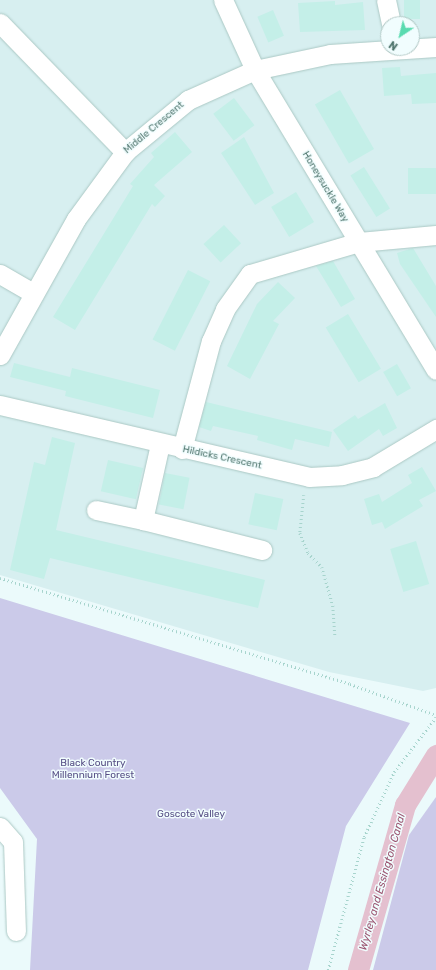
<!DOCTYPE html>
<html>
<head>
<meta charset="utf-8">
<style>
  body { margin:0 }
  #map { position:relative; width:436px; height:970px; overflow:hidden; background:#ebfafb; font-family:Rubik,sans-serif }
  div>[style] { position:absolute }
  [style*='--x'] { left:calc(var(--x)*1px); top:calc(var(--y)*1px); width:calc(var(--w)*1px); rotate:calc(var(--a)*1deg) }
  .residential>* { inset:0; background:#d7eff0 }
  .green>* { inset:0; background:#cbcae9 }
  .canal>* { height:21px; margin:-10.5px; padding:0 10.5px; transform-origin:10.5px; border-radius:10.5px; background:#e4c0cf }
  .building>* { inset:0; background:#c4efe8; transform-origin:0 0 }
  .path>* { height:2.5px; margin-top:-1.25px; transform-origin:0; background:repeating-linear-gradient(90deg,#a7d4cd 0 1px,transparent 0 4px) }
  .roads { filter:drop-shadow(0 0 1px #abc8c4) drop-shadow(0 0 1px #abc8c4) }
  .minor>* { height:19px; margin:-9.5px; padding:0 9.5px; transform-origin:9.5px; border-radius:9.5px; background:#fff }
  span { translate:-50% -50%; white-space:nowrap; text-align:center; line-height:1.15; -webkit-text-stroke:3px #f1fdfe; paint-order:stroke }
  .street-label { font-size:10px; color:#4f756d }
  .park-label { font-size:10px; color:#564e85 }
  .water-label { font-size:11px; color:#9b5470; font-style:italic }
  .north { position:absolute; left:380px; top:16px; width:40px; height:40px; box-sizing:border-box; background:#f1fdfe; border:1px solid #b0c7c4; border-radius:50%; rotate:215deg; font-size:11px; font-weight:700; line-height:16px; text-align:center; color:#4f756d }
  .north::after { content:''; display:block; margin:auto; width:14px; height:18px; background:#5adbb0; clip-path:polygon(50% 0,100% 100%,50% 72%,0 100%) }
</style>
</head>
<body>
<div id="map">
  <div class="residential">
    <i style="clip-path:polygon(evenodd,0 0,436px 0,436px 688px,423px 691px,329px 672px,0 575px,0 0,388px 24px,412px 24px,412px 48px,388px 48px,388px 24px)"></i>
  </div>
  <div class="green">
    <i style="clip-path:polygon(0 598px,410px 723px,346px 826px,308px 970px,30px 970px,37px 839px,0 788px)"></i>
    <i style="clip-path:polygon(436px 797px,436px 970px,373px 970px,409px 835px)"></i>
  </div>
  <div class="canal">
    <i style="--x:358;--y:970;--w:172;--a:-74.1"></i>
    <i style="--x:405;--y:805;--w:59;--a:-58.2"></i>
  </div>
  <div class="building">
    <i style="left:404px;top:0;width:16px;height:19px"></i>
    <i style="clip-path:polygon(335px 1px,335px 5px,363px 2px,365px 30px,300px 32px,298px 3px)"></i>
    <i style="left:273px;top:10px;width:28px;height:17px;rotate:67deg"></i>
    <i style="clip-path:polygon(400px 67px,401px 76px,436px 73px,436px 103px,412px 104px,411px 94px,384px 96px,382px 68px)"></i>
    <i style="left:340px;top:90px;width:68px;height:29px;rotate:60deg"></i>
    <i style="left:234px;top:98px;width:34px;height:26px;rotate:53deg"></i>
    <i style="clip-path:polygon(175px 132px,192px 152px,154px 185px,165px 196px,155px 207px,152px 204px,75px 330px,53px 317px,133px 186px,130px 184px,154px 157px,151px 153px)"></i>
    <i style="clip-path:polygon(244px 137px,274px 193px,255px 205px,221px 153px)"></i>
    <i style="left:364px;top:167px;width:49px;height:16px;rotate:58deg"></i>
    <i style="left:436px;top:168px;width:26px;height:28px;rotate:90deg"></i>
    <i style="left:296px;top:192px;width:35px;height:29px;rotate:59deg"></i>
    <i style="left:224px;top:225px;width:25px;height:28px;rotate:47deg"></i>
    <i style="clip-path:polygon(413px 248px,436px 286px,436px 317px,400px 264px,397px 253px)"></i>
    <i style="clip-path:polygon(333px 261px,355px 299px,341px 307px,316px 266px)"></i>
    <i style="left:188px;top:270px;width:25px;height:78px;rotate:27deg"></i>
    <i style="clip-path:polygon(278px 282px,295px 298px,273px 321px,279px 324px,250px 379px,227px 366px,257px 304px)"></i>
    <i style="left:348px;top:314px;width:64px;height:26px;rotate:59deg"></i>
    <i style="clip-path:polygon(14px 363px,70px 377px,72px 368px,160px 390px,153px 418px,65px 396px,66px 391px,10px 377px)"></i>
    <i style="left:397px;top:364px;width:28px;height:16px;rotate:60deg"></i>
    <i style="clip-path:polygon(206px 402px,332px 432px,329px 447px,295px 439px,292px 450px,257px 440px,258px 436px,213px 426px,211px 431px,199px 427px)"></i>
    <i style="clip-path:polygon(385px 403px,397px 428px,383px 436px,379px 429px,348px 451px,333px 430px,355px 415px,358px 419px)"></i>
    <i style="clip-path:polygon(52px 437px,75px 443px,56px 530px,265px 580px,258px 608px,50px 558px,44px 579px,10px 570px,34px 462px,45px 465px)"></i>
    <i style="left:108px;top:460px;width:36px;height:32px;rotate:13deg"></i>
    <i style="clip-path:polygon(422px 467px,436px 491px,419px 500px,423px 506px,385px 529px,382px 522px,372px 525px,364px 499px,379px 494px,382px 502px,412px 483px,408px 475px)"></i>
    <i style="left:165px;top:473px;width:25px;height:32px;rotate:11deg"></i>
    <i style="left:255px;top:493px;width:29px;height:32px;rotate:12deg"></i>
    <i style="left:416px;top:541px;width:45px;height:27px;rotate:73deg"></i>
  </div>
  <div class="path">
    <i style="--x:304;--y:495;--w:38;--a:96"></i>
    <i style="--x:300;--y:533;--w:22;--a:68"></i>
    <i style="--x:308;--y:553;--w:20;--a:45"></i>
    <i style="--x:322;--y:567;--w:41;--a:74.2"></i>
    <i style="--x:333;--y:606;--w:30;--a:86"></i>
    <i style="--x:0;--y:578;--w:366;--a:16.8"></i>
    <i style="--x:350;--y:684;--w:91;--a:19.8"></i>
    <i style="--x:328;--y:970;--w:138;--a:-74.9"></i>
    <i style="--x:364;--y:837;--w:72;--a:-65.2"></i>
    <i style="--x:394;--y:772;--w:69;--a:-52.6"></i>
  </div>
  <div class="roads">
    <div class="minor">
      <i style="--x:223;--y:0;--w:77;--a:65.4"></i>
      <i style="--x:255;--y:70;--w:350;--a:58.9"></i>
      <i style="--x:386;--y:0;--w:25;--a:78"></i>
      <i style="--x:0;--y:23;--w:180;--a:45.9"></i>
      <i style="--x:0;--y:274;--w:39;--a:30"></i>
      <i style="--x:0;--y:355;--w:156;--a:-60.8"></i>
      <i style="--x:76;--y:219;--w:83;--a:-53.8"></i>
      <i style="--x:125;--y:152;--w:82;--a:-39.5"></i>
      <i style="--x:188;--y:100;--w:73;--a:-24.1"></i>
      <i style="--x:255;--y:70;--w:77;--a:-12"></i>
      <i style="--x:330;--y:54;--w:106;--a:-3.8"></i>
      <i style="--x:0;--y:405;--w:317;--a:13.1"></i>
      <i style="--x:309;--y:477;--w:33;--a:-3"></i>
      <i style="--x:342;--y:475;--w:32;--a:-14"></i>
      <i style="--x:373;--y:467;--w:74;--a:-31.1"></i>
      <i style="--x:160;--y:444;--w:78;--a:102.6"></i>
      <i style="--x:143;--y:520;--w:123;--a:14.1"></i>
      <i style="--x:182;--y:449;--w:112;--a:-75"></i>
      <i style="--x:211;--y:341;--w:35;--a:-66"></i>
      <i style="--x:225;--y:309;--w:43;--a:-54.5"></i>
      <i style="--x:250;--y:274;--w:114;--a:-16.4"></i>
      <i style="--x:359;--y:242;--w:77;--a:-5.2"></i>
      <i style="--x:96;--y:510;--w:48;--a:12"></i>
      <i style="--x:0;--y:827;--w:20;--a:49"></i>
      <i style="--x:13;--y:842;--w:89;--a:88.1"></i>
    </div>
  </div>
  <div class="street-label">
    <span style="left:154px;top:128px;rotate:-40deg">Middle Crescent</span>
    <span style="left:325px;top:187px;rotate:59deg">Honeysuckle Way</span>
    <span style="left:222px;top:458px;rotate:12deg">Hildicks Crescent</span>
  </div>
  <div class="park-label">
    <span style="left:93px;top:769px">Black Country<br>Millennium Forest</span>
    <span style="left:191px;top:815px">Goscote Valley</span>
  </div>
  <div class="water-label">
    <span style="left:383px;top:882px;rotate:-74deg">Wyrley and Essington Canal</span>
  </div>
  <div class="north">N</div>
</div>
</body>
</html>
